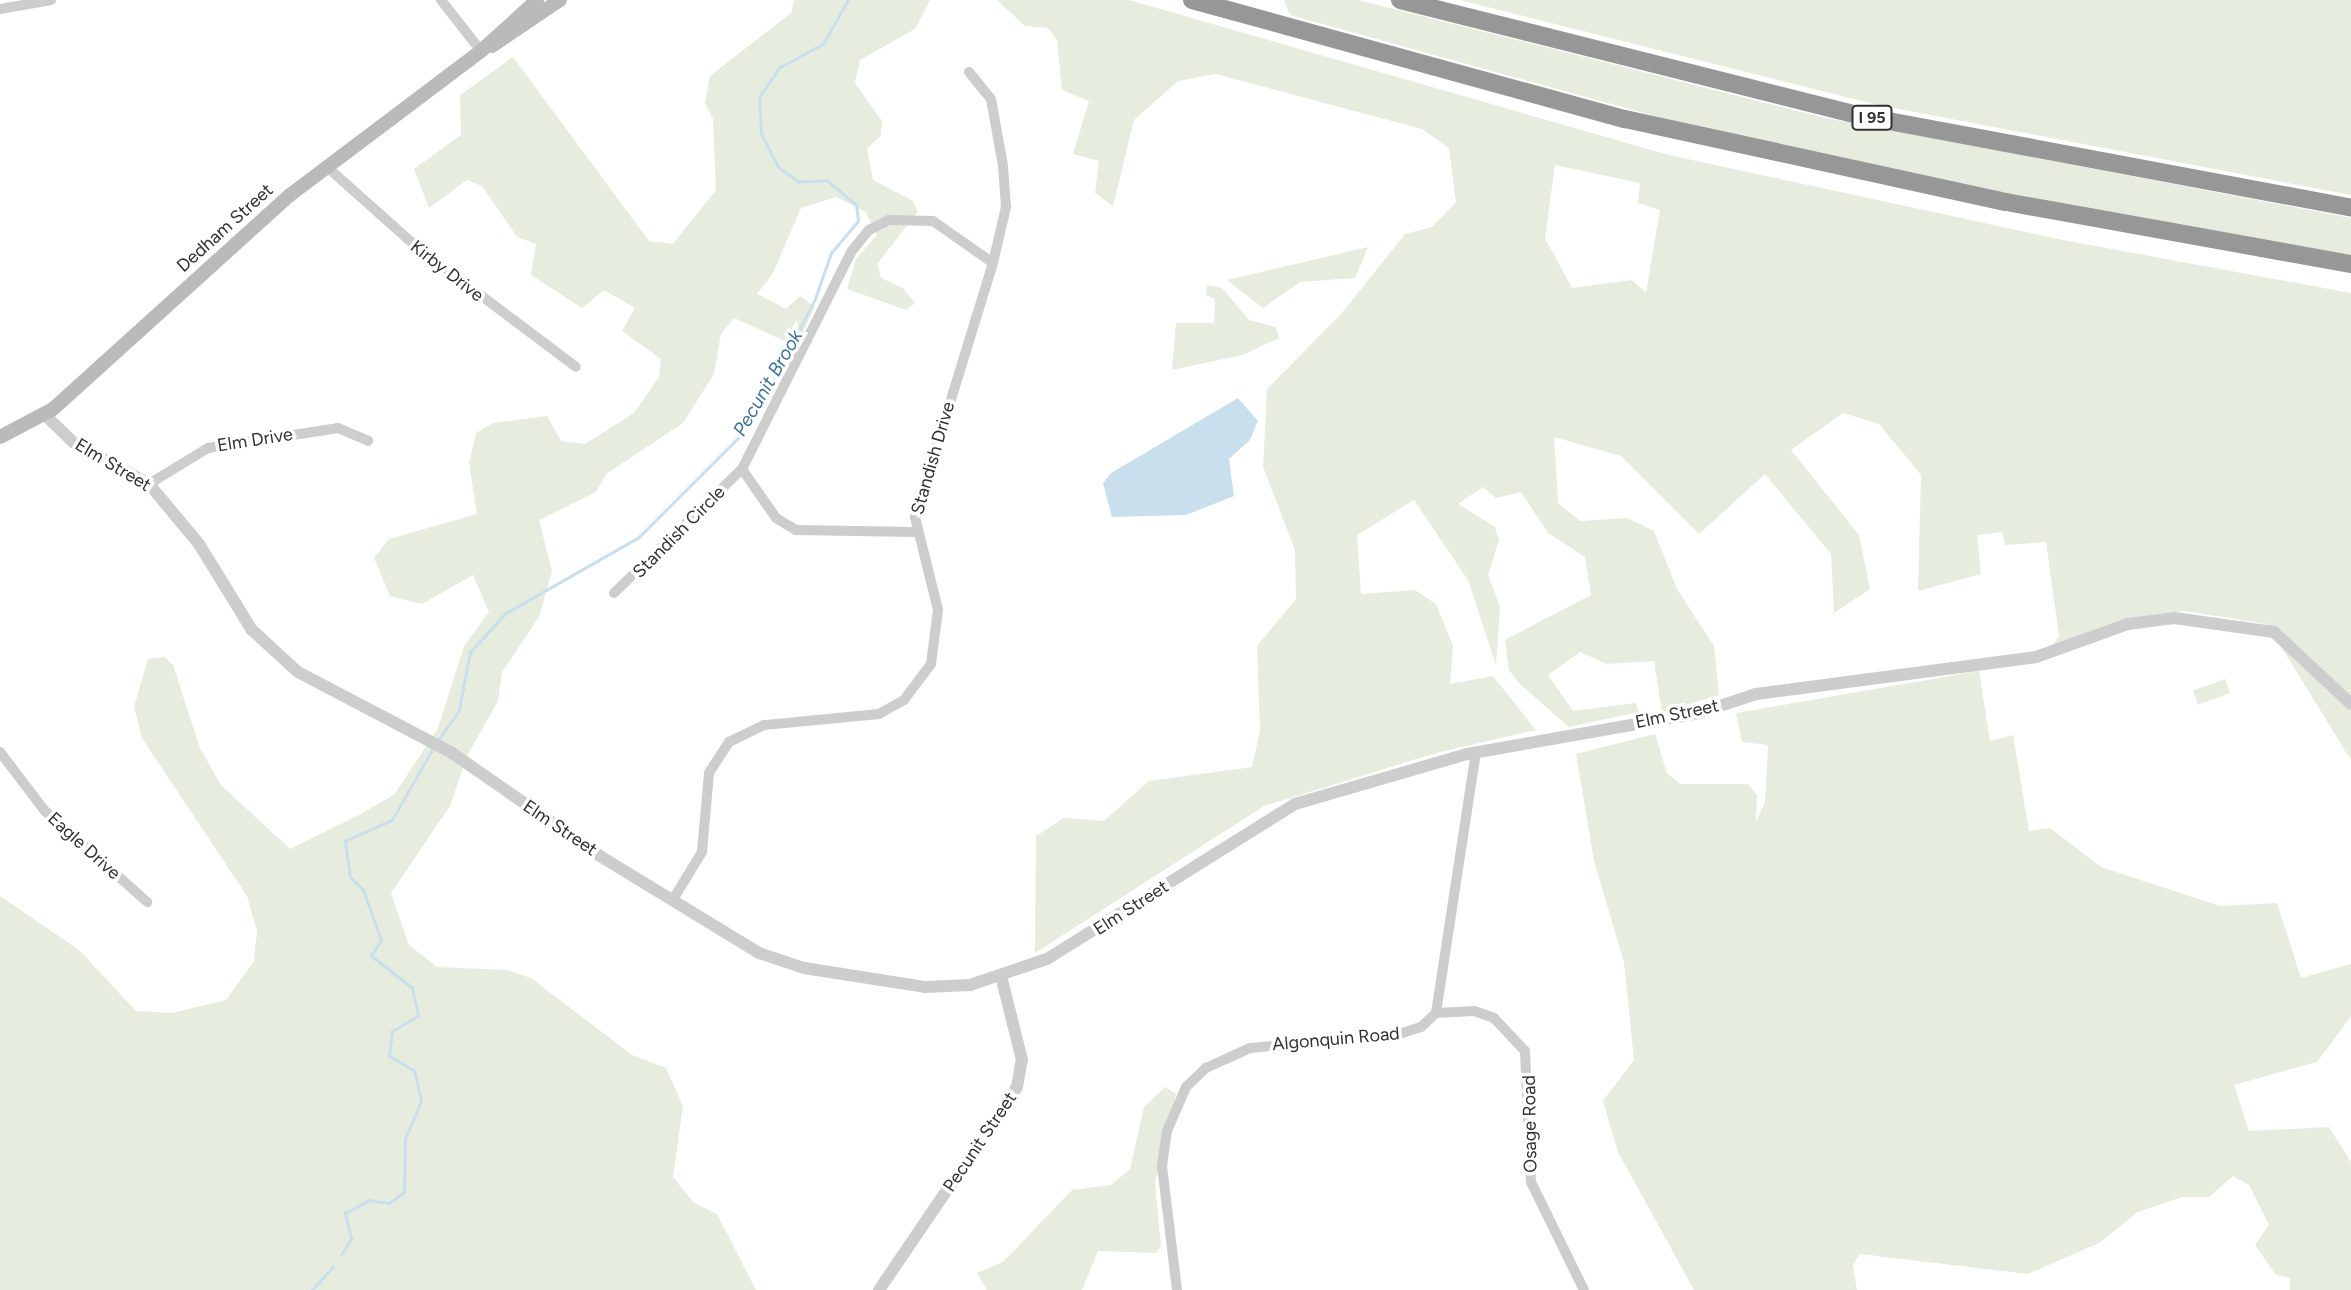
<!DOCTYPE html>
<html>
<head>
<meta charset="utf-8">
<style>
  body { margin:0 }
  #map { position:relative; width:2351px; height:1290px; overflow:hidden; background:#fff; font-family:Figtree,sans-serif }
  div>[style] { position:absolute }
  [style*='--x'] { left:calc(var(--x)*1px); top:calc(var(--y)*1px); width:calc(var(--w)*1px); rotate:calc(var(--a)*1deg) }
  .green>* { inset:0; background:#e6edde; transform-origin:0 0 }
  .water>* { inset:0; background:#cadfed }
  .stream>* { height:2.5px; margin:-1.25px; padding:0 1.25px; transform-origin:1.25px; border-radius:1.25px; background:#cadfed }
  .minor>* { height:10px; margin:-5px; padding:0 5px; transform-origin:5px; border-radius:5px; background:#cdcdcd }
  .tertiary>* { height:12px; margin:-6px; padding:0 6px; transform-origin:6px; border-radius:6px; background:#cdcdcd }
  .secondary>* { height:14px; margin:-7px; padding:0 7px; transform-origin:7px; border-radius:7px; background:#bababa }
  .motorway>* { height:18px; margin:-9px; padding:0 9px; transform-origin:9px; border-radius:9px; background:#979797 }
  span { translate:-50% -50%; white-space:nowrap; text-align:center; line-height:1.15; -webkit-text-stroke:7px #fff; paint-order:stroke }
  .shield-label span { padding:2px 5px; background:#fff; border:2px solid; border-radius:5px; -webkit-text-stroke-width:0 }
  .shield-label { font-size:16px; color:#303030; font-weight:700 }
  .street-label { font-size:18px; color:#303030 }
  .water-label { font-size:19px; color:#3d7293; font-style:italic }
</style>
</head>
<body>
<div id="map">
  <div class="green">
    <i style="clip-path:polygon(794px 0,930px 0,915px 29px,860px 60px,855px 83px,882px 121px,881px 135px,867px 149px,873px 180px,913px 201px,918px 212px,877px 264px,881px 278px,903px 288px,915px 303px,906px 310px,847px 289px,856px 259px,877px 235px,866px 212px,836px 197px,801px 208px,773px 273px,757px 294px,786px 309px,800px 296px,815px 307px,796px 346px,734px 318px,721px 334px,714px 374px,683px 423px,606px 474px,596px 492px,539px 520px,552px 571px,539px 617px,502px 672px,498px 701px,468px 754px,450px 806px,391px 893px,409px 945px,437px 967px,507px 970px,531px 978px,632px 1055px,666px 1068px,683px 1106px,673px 1177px,694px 1203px,717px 1214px,756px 1290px,0 1290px,0 896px,79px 950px,136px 1011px,172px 1013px,226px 1000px,254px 961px,257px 931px,247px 896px,142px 738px,134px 707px,148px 659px,164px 657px,173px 665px,200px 748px,221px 785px,290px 849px,359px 815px,394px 795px,438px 728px,464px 646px,489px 612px,473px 575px,422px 604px,390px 596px,374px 558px,389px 539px,477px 514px,469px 463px,476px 433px,493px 423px,547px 416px,561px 441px,585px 444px,634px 413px,659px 377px,661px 359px,622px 331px,635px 308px,604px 290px,582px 308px,531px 275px,536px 244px,517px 237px,482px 186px,467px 180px,429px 208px,414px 169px,461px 135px,460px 95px,513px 57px,649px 241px,673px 244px,716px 190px,713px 119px,705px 103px,710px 76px,791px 13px)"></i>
    <i style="clip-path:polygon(evenodd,997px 0,1129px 0,1669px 155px,2063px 240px,2351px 293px,2351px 760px,2267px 624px,2185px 611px,2138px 617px,2050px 649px,2059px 636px,2046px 542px,2005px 545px,2002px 532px,1977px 535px,1981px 574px,1918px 591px,1921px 475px,1879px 424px,1843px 413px,1791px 450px,1859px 535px,1870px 589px,1834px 613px,1831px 554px,1765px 474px,1699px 534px,1621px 456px,1554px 437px,1558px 503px,1580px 521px,1627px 518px,1654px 531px,1677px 589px,1714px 646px,1719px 695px,1662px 712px,1654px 661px,1607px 664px,1580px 652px,1548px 675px,1573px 711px,1636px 703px,1639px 712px,1569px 727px,1519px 683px,1509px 670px,1505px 640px,1591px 595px,1585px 557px,1548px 533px,1521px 492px,1496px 498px,1483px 487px,1458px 504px,1495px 527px,1499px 540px,1488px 575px,1500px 607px,1496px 665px,1468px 580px,1414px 500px,1357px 535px,1361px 594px,1415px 590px,1436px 604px,1453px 646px,1450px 684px,1493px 676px,1536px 730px,1436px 753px,1264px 806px,1035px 953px,1036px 836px,1064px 818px,1104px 821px,1149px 781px,1252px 767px,1260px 730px,1257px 646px,1296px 599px,1295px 550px,1263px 467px,1267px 389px,1342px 313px,1405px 234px,1432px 227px,1456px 202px,1449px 148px,1422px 129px,1216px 74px,1178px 81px,1134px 120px,1113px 206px,1095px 193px,1099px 161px,1073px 154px,1089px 101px,1062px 90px,1057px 40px,1048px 28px,1025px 26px,997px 0,1555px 165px,1640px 183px,1638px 203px,1660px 210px,1646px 293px,1632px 280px,1572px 288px,1545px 238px,1555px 165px)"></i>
    <i style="clip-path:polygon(1284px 0,1358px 0,1826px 118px,2351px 218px,2351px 257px,2043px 202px,1669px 120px,1290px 15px)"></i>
    <i style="clip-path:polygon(1459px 0,2351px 0,2351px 195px,1878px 105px)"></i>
    <i style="clip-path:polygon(1368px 247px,1355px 278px,1300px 282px,1263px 308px,1227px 280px)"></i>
    <i style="clip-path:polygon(1207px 285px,1222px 288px,1249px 320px,1276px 327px,1279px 338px,1242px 355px,1172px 370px,1176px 323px,1214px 323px,1215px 299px,1206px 295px)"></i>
    <i style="clip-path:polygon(1979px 671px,1990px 741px,2013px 735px,2029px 831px,2050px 828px,2101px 867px,2220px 906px,2277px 903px,2301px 978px,2351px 964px,2351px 1016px,2317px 1062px,2234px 1085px,2249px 1131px,2329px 1127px,2351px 1162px,2351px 1290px,2290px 1290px,2290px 1278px,2275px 1274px,2255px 1245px,2269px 1225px,2249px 1185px,2233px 1176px,2209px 1197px,2182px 1197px,2138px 1212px,2099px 1243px,2028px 1274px,1860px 1254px,1853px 1265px,1857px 1290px,1694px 1290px,1618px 1152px,1603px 1101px,1634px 1060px,1624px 962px,1594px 861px,1576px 754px,1655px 734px,1667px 773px,1680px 784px,1748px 784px,1757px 795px,1756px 822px,1765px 802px,1768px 745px,1742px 742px,1736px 713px)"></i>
    <i style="left:2225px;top:679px;width:15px;height:34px;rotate:70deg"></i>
    <i style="clip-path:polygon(1165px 1087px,1176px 1094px,1155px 1183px,1161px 1246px,1156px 1253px,1098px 1251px,1082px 1290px,987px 1290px,977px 1273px,1003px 1262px,1072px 1190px,1111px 1185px,1130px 1169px,1144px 1107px)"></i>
  </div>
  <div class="water">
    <i style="clip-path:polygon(1238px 398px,1258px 421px,1250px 440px,1229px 459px,1234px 496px,1186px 515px,1112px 517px,1103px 483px,1111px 473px)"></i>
  </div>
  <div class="stream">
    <i style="--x:439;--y:739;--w:35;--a:-55"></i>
    <i style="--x:459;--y:710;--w:59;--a:-79.3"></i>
    <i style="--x:470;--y:652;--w:53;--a:-47.3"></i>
    <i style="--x:506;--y:613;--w:153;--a:-29.7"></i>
    <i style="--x:639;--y:537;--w:147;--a:-45"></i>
    <i style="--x:743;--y:433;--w:48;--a:-59.7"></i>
    <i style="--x:767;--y:392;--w:105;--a:-62.7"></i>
    <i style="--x:815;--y:299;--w:49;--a:-70.8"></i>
    <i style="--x:831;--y:253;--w:42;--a:-49.8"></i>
    <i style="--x:858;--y:221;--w:16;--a:-97"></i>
    <i style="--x:856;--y:205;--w:38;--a:-140"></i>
    <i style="--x:827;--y:181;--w:29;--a:178"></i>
    <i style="--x:798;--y:182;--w:25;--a:-143"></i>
    <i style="--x:778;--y:167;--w:38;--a:-117"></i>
    <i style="--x:761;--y:133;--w:36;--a:-93"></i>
    <i style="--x:759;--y:97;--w:37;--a:-55"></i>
    <i style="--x:780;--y:67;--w:49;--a:-28.1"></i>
    <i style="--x:823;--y:44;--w:51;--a:-60.4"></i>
    <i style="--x:341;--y:1255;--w:19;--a:-58"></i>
    <i style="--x:351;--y:1239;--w:27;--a:-103"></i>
    <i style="--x:345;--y:1213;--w:27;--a:-28"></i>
    <i style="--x:369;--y:1200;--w:20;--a:9"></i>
    <i style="--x:389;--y:1203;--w:19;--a:-36"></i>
    <i style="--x:404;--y:1192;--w:53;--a:-88.9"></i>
    <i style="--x:405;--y:1139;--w:41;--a:-67.2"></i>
    <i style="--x:421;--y:1101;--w:31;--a:-103"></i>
    <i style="--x:414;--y:1071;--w:29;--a:-149"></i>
    <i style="--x:389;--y:1056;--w:25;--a:-83"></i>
    <i style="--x:392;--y:1031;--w:30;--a:-30"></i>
    <i style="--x:418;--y:1016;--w:29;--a:-102"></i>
    <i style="--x:412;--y:988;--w:52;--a:-142"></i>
    <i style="--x:371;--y:956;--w:19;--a:-58"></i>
    <i style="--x:381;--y:940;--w:53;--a:-109.8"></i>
    <i style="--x:363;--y:890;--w:18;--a:-135"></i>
    <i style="--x:350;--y:877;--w:36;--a:-98"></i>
    <i style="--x:345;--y:841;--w:51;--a:-24.1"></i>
    <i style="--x:392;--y:820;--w:81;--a:-60.3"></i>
    <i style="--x:312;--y:1290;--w:31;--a:-48"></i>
  </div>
  <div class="minor">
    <i style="--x:441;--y:0;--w:65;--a:51.9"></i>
    <i style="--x:0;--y:9;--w:52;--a:-10"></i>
    <i style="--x:969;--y:72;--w:35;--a:51"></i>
    <i style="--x:991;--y:99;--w:68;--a:79.8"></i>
    <i style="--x:1003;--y:166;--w:41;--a:85.8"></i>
    <i style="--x:1006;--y:207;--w:57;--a:103.1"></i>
    <i style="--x:326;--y:166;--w:125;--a:41.7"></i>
    <i style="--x:419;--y:249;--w:196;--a:36.9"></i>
    <i style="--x:742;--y:469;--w:60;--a:55.2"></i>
    <i style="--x:776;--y:518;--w:23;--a:31"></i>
    <i style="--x:796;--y:530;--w:119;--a:1"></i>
    <i style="--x:149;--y:484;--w:69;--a:-31.4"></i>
    <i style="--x:208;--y:448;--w:132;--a:-8.7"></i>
    <i style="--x:338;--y:428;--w:33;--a:23"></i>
    <i style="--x:614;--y:593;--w:178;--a:-44.1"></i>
    <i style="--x:742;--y:469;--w:243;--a:-63.3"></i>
    <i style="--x:851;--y:252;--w:28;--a:-51"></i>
    <i style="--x:869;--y:230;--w:22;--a:-27"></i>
    <i style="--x:889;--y:220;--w:44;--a:1.3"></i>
    <i style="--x:933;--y:221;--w:73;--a:35"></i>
    <i style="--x:993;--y:263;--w:266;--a:107.1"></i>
    <i style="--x:915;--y:517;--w:96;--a:76.1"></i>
    <i style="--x:938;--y:610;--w:54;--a:97.4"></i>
    <i style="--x:931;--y:664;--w:45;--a:126.9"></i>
    <i style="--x:904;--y:700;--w:29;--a:151"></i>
    <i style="--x:879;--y:714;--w:116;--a:174.5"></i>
    <i style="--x:764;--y:725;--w:39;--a:154"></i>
    <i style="--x:729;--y:742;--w:37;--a:123"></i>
    <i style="--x:709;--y:773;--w:79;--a:95.1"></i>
    <i style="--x:702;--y:852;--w:57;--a:121.5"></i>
    <i style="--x:0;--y:752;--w:74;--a:52.7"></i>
    <i style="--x:45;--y:811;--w:137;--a:41.7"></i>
    <i style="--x:1436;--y:1013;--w:38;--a:-3"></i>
    <i style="--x:1474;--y:1011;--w:21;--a:19"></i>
    <i style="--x:1494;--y:1018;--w:45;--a:46.8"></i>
    <i style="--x:1525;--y:1051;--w:131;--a:87.4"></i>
    <i style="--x:1531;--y:1182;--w:120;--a:63.9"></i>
    <i style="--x:1177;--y:1290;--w:125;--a:-96.9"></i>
    <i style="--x:1162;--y:1166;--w:35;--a:-82"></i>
    <i style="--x:1167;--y:1131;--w:48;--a:-66.6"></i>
    <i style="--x:1186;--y:1087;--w:28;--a:-44"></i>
    <i style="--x:1206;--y:1068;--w:48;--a:-24.4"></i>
    <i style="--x:1250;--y:1048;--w:147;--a:-5.1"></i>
    <i style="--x:1396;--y:1035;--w:26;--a:-18"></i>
    <i style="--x:1421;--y:1027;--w:21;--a:-43"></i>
    <i style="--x:1436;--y:1013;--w:264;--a:-81.3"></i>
  </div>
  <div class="tertiary">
    <i style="--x:45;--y:415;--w:40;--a:44"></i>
    <i style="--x:74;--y:443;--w:85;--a:28.7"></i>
    <i style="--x:149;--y:484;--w:78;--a:50.2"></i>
    <i style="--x:199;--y:544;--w:101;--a:58.4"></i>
    <i style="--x:252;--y:630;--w:62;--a:42.4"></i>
    <i style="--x:298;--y:672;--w:174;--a:27.7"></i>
    <i style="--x:452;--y:753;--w:180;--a:34.8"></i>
    <i style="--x:600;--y:856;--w:186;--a:31.4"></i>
    <i style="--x:759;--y:953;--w:47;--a:18.4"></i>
    <i style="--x:804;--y:968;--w:122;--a:8.9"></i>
    <i style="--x:925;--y:987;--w:45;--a:-2.5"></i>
    <i style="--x:970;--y:985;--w:81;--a:-18.7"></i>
    <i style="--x:1047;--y:959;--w:292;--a:-32"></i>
    <i style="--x:1295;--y:804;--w:179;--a:-16.2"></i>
    <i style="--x:1467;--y:754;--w:236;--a:-10"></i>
    <i style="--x:1699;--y:713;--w:60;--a:-18.4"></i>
    <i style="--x:1756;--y:694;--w:282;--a:-7.5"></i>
    <i style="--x:2036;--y:657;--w:98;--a:-19.7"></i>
    <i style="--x:2128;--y:624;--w:46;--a:-7.4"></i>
    <i style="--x:2174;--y:618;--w:101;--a:8"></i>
    <i style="--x:2274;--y:632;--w:105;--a:43.1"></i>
    <i style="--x:879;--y:1290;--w:245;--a:-55.8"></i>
    <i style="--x:1017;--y:1087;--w:27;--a:-80"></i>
    <i style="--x:1022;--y:1060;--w:87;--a:-104"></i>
  </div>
  <div class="secondary">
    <i style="--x:492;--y:46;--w:82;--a:-34.1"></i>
    <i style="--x:0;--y:437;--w:60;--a:-27.8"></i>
    <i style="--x:53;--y:409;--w:319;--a:-42.1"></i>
    <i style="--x:290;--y:195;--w:239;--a:-37"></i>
    <i style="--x:481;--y:51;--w:76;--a:-42.3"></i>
  </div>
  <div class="motorway">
    <i style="--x:1192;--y:0;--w:449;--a:15.4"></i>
    <i style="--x:1625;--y:119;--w:390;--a:12.3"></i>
    <i style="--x:2006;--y:202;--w:351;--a:10.2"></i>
    <i style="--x:1400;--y:0;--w:481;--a:14.1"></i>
    <i style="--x:1867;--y:117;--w:492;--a:10.6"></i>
  </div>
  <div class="shield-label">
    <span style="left:1872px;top:118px">I 95</span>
  </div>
  <div class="street-label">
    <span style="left:225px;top:228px;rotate:-42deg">Dedham Street</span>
    <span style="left:447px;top:271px;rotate:38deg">Kirby Drive</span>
    <span style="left:255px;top:440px;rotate:-9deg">Elm Drive</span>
    <span style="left:933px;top:458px;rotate:-74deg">Standish Drive</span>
    <span style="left:113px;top:465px;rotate:31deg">Elm Street</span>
    <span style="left:679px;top:532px;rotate:-45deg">Standish Circle</span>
    <span style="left:1677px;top:714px;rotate:-12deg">Elm Street</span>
    <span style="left:560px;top:828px;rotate:34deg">Elm Street</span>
    <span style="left:84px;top:846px;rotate:42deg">Eagle Drive</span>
    <span style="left:1131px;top:908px;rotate:-33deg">Elm Street</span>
    <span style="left:1336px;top:1039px;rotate:-5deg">Algonquin Road</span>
    <span style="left:1530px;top:1124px;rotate:-91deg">Osage Road</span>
    <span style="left:980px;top:1142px;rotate:-56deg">Pecunit Street</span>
  </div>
  <div class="water-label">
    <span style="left:768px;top:383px;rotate:-60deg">Pecunit Brook</span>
  </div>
</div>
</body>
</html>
